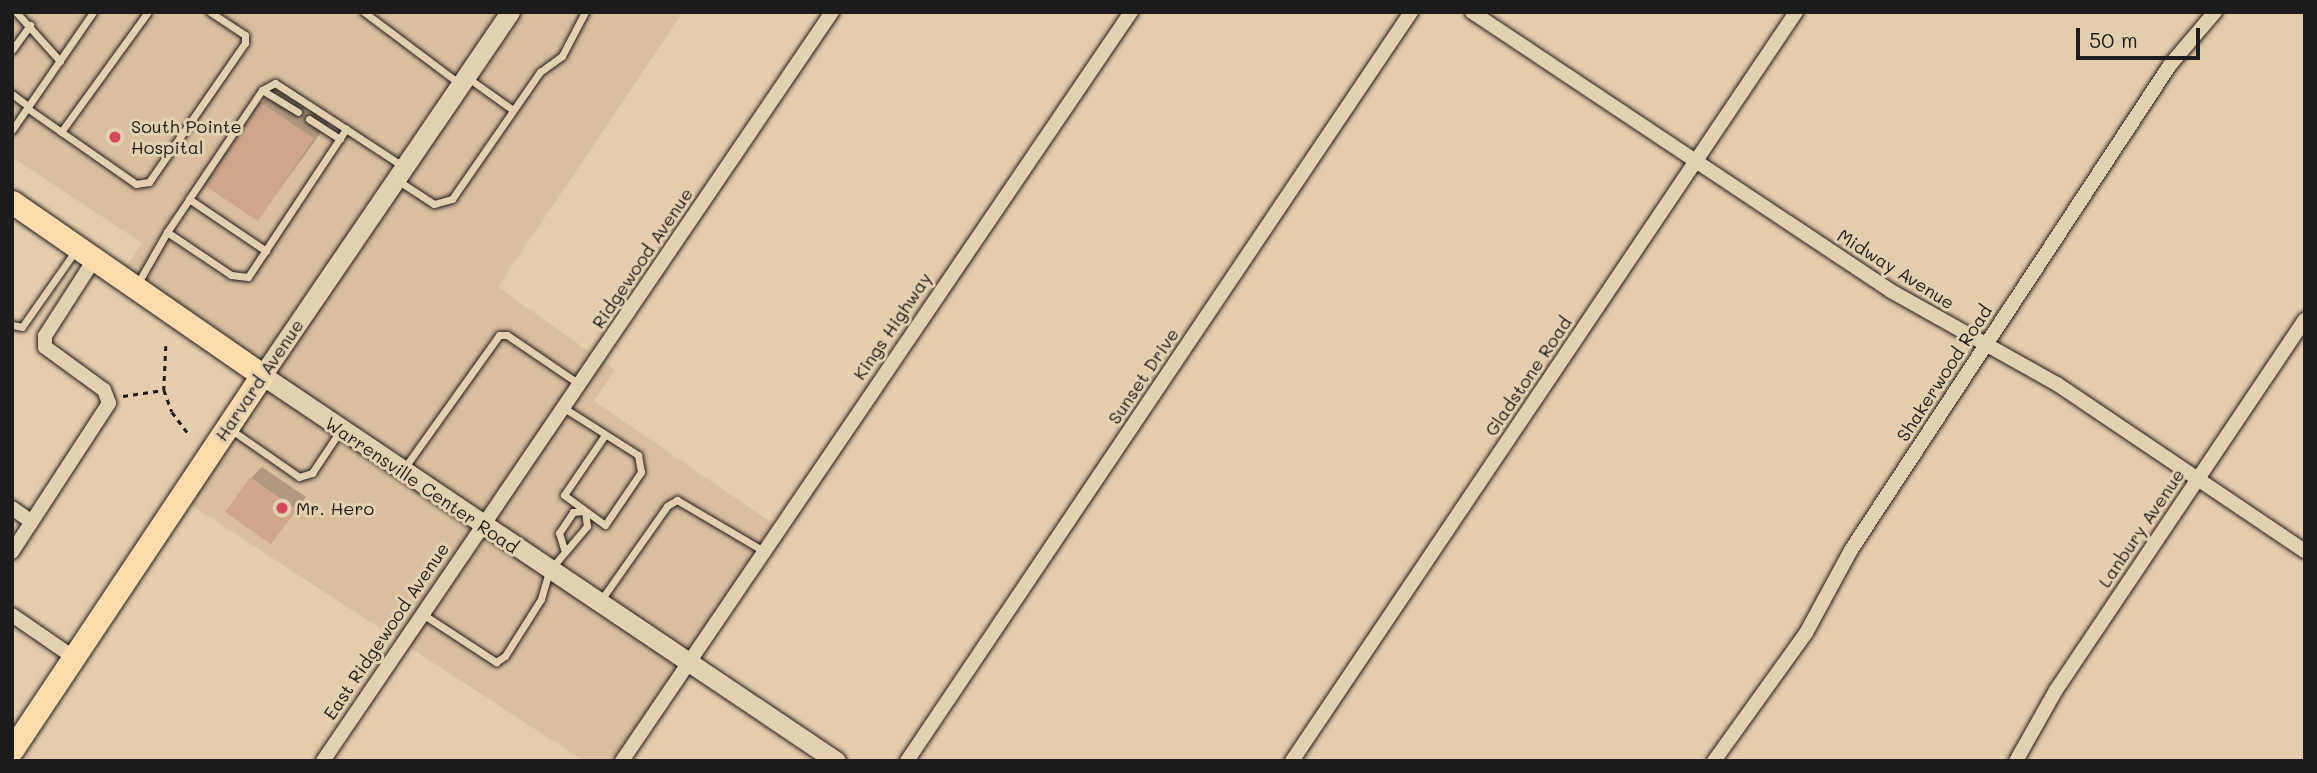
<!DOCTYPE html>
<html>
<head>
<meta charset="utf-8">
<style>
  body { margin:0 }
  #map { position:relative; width:2317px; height:773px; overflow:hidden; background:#e5ccab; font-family:Mali,sans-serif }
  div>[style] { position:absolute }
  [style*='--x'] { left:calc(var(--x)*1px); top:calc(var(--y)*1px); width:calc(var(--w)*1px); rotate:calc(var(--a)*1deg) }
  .built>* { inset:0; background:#dbbe9e }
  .shadow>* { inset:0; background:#0003 }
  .building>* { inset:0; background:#d0a68b; transform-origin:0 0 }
  .path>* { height:2.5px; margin-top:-1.25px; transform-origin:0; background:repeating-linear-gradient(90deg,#1c1c1c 0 5px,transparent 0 10px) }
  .roads { filter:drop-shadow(0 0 2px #1c1c1c) drop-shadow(0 0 2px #1c1c1c) }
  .service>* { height:7px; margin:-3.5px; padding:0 3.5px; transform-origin:3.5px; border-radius:3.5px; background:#e3d0ae }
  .minor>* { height:14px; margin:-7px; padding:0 7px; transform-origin:7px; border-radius:7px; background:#e3d0ae }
  .secondary>* { height:19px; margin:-9.5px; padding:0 9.5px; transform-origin:9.5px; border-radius:9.5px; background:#e3d0ae }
  .primary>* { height:23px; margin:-11.5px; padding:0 11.5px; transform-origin:11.5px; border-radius:11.5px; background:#fedbac }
  .dots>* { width:19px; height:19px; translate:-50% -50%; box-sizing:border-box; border:4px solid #e3d0ae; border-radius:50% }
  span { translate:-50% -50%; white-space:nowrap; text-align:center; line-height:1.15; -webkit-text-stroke:6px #e3d0ae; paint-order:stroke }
  .poi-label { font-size:18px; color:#1c1c1c }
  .left { translate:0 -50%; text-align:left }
  .street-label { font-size:18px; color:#1c1c1c }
  .frame { position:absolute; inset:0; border:14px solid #1c1c1c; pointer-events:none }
  .scale { position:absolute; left:2076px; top:28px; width:124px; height:32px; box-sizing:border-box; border:4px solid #1c1c1c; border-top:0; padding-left:9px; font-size:21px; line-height:24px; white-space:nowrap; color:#1c1c1c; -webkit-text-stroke:5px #e3d0ae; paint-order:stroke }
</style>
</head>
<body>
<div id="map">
  <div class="built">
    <i style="clip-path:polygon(12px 12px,683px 12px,498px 287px,615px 370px,594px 401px,778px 527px,622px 761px,584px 761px,180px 498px,261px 375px,120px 275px,142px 243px,12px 157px)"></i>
  </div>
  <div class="shadow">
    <i style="clip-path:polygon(276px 88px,328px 123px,258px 219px,262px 103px)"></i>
    <i style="clip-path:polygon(262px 467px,306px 497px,272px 542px,251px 478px)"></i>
  </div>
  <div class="building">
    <i style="left:260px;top:102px;width:65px;height:100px;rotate:34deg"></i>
    <i style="left:250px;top:477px;width:56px;height:43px;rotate:35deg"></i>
  </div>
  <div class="path">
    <i style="--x:166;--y:346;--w:44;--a:92.6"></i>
    <i style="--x:164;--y:390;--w:23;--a:70"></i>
    <i style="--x:172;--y:412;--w:26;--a:53"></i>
    <i style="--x:123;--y:396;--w:41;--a:-8.3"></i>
  </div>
  <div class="roads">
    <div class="service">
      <i style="--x:16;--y:12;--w:66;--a:48.1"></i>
      <i style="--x:364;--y:12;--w:120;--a:36.9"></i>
      <i style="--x:12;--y:50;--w:31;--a:-54"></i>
      <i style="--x:468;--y:78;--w:55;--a:35.4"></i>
      <i style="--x:262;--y:90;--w:42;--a:31.4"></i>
      <i style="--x:12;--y:94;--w:20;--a:37"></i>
      <i style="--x:27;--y:108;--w:133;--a:34.9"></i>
      <i style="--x:136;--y:184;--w:13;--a:-9"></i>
      <i style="--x:149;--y:182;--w:169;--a:-55.4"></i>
      <i style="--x:245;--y:43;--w:8;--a:-90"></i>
      <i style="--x:245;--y:35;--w:42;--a:-146.7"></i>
      <i style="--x:309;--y:119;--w:37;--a:33"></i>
      <i style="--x:12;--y:130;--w:143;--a:-55.5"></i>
      <i style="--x:61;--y:132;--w:148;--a:-54.1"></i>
      <i style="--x:397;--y:180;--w:44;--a:33"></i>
      <i style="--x:434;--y:204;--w:19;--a:-16"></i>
      <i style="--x:452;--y:199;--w:155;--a:-55.3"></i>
      <i style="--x:540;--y:72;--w:27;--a:-36"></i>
      <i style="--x:562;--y:56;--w:50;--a:-62.4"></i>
      <i style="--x:189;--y:199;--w:131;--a:-56.2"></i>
      <i style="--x:262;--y:90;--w:15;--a:-28"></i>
      <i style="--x:275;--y:83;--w:85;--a:32.9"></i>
      <i style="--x:167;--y:232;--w:40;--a:-56"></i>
      <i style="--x:189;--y:199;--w:93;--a:34"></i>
      <i style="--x:138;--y:283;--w:59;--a:-60.4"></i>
      <i style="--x:167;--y:232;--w:77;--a:33.9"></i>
      <i style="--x:231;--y:275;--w:17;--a:7"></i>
      <i style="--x:248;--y:277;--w:178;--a:-56.5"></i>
      <i style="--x:346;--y:129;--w:69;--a:33.2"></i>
      <i style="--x:12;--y:325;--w:10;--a:11"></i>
      <i style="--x:22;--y:327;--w:94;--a:-55"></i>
      <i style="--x:564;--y:408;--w:88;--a:32.4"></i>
      <i style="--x:638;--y:455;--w:17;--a:80"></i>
      <i style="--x:641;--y:472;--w:64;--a:124.2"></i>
      <i style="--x:605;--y:525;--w:51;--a:-143.8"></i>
      <i style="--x:564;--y:495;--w:73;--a:-55.7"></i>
      <i style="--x:230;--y:429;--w:84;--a:34.8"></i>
      <i style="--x:299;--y:477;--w:14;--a:-17"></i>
      <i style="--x:312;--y:473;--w:50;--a:-56.3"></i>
      <i style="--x:405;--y:467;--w:162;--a:-54.5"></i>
      <i style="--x:499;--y:335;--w:8;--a:0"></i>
      <i style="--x:507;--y:335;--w:87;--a:34.2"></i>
      <i style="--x:564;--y:549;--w:17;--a:-107"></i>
      <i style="--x:559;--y:533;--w:25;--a:-56"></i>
      <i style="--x:573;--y:512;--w:11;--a:-5"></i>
      <i style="--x:601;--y:600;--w:115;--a:-54.9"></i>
      <i style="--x:667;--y:506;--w:12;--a:-31"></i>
      <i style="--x:677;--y:500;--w:99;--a:30.5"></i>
      <i style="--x:421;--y:613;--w:90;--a:33.2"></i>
      <i style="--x:496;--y:662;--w:11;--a:-34"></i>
      <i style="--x:505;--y:656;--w:67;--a:-57.7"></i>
      <i style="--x:541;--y:599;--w:29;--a:-74"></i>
      <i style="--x:549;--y:571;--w:59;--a:-49.8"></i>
      <i style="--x:587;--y:526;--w:15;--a:-98"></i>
    </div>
    <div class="minor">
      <i style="--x:1472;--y:12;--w:503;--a:33.66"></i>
      <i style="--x:1891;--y:291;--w:190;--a:29.3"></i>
      <i style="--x:2057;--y:384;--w:299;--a:34"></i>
      <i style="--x:12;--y:508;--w:24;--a:35"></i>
      <i style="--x:12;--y:552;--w:178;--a:-56.9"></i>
      <i style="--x:109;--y:403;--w:14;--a:-111"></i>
      <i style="--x:104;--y:390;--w:73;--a:-143.9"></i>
      <i style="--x:45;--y:347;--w:11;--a:-90"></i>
      <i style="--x:45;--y:336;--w:93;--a:-57.3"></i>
      <i style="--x:12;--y:615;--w:74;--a:34.5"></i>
      <i style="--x:323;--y:761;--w:906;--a:-55.8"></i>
      <i style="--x:622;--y:761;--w:906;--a:-55.8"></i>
      <i style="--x:907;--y:761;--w:903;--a:-56.06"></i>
      <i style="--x:1292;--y:761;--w:903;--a:-56.06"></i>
      <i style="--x:1714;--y:761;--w:158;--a:-54.3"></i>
      <i style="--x:1806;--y:633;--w:94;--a:-61.5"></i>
      <i style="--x:1851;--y:550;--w:581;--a:-56.67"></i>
      <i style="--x:2170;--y:65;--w:70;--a:-49.7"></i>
      <i style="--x:2016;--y:761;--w:81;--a:-60.6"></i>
      <i style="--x:2056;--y:690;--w:446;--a:-56.1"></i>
    </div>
    <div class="secondary">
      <i style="--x:510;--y:12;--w:440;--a:124.3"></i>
      <i style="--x:262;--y:375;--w:692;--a:33.92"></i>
    </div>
    <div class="primary">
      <i style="--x:12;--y:202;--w:304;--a:34.7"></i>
      <i style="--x:262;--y:375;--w:451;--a:123.7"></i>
    </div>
  </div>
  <div class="dots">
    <i style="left:115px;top:137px;background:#d1495b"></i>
    <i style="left:282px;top:508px;background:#d1495b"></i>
  </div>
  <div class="poi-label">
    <span class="left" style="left:131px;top:137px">South Pointe<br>Hospital</span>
    <span class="left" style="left:296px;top:508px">Mr. Hero</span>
  </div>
  <div class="street-label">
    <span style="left:642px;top:258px;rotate:-56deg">Ridgewood Avenue</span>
    <span style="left:1896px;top:269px;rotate:32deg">Midway Avenue</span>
    <span style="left:892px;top:326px;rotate:-56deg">Kings Highway</span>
    <span style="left:1944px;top:373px;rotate:-57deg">Shakerwood Road</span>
    <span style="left:1143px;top:376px;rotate:-56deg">Sunset Drive</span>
    <span style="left:1528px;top:376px;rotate:-56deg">Gladstone Road</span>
    <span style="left:259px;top:380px;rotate:-56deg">Harvard Avenue</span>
    <span style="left:422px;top:485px;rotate:34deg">Warrensville Center Road</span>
    <span style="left:2141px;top:528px;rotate:-56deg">Lanbury Avenue</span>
    <span style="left:386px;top:631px;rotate:-56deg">East Ridgewood Avenue</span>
  </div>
  <div class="frame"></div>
  <div class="scale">50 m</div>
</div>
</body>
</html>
